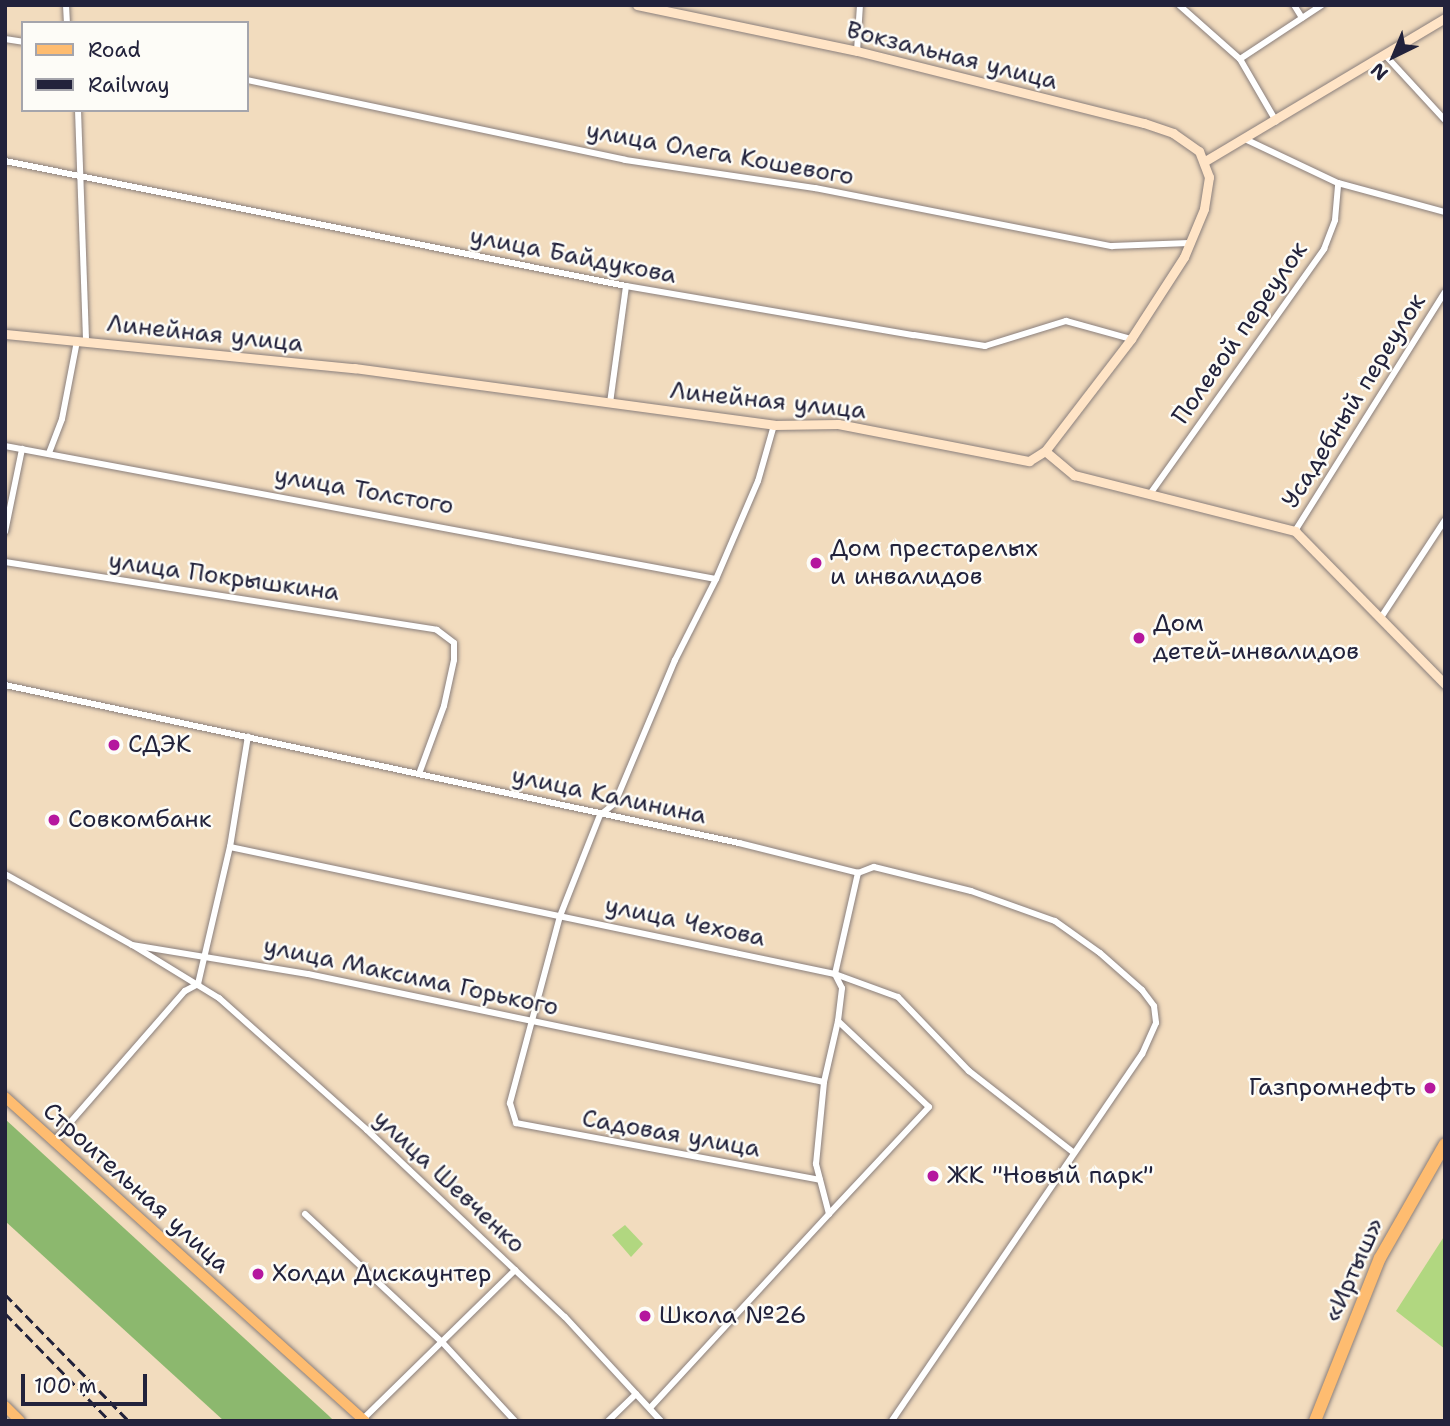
<!DOCTYPE html>
<html>
<head>
<meta charset="utf-8">
<style>
  body { margin:0 }
  #map { position:relative; width:1450px; height:1426px; overflow:hidden; background:#f2dcbe; font-family:"Shantell Sans",sans-serif }
  div>[style] { position:absolute }
  [style*='--x'] { left:calc(var(--x)*1px); top:calc(var(--y)*1px); width:calc(var(--w)*1px); rotate:calc(var(--a)*1deg) }
  .green>* { inset:0; background:#b1d780 }
  .forest>* { inset:0; background:#8cb86e }
  .roads { filter:drop-shadow(0 0 2px #8a7f7c) drop-shadow(0 0 2px #8a7f7c) }
  .street>* { height:6px; margin:-3px; padding:0 3px; transform-origin:3px; border-radius:3px; background:#fff }
  .secondary>* { height:9px; margin:-4.5px; padding:0 4.5px; transform-origin:4.5px; border-radius:4.5px; background:#ffe4c6 }
  .primary>* { height:10px; margin:-5px; padding:0 5px; transform-origin:5px; border-radius:5px; background:#febc70 }
  .highway>* { height:12px; margin:-6px; padding:0 6px; transform-origin:6px; border-radius:6px; background:#febc70 }
  .rail>* { height:2.5px; margin-top:-1.25px; transform-origin:0; background:repeating-linear-gradient(90deg,#22223b 0 10px,transparent 0 15px) }
  .dots>* { width:19px; height:19px; translate:-50% -50%; box-sizing:border-box; border:4px solid #fdfcf7; border-radius:50% }
  span { translate:-50% -50%; white-space:nowrap; text-align:center; line-height:1.15; -webkit-text-stroke:5px #fdfcf7; paint-order:stroke }
  .street-label { font-size:24px; color:#22223b }
  .poi-label { font-size:24px; color:#22223b }
  .left { translate:0 -50%; text-align:left }
  .right { translate:-100% -50%; text-align:right }
  .frame { position:absolute; inset:0; border:7px solid #22223b; pointer-events:none }
  .legend { position:absolute; left:21px; top:21px; width:228px; height:91px; box-sizing:border-box; background:#fdfcf7; border:2px solid #a5a5ac; margin:0; padding:9px 12px; list-style:none; font-size:21px; color:#22223b }
  .legend li { display:flex; align-items:center; gap:14px; height:35px }
  .legend b { width:35px; border:2px solid #a5a5ac }
  .north { position:absolute; left:1359px; top:21px; width:70px; height:70px; -webkit-text-stroke:5px #fdfcf7; paint-order:stroke; rotate:223deg; font-size:19px; font-weight:700; line-height:28px; text-align:center; color:#22223b }
  .north::after { content:''; display:block; margin:auto; width:24px; height:32px; background:#22223b; clip-path:polygon(50% 0,100% 100%,50% 72%,0 100%) }
  .scale { position:absolute; left:21px; top:1374px; width:126px; height:32px; box-sizing:border-box; border:4px solid #22223b; border-top:0; padding-left:9px; font-size:21px; line-height:24px; white-space:nowrap; color:#22223b; -webkit-text-stroke:5px #fdfcf7; paint-order:stroke }
</style>
</head>
<body>
<div id="map">
  <div class="green">
    <i style="clip-path:polygon(625px 1225px,643px 1244px,631px 1257px,612px 1235px)"></i>
    <i style="clip-path:polygon(1445px 1235px,1445px 1349px,1396px 1311px)"></i>
  </div>
  <div class="forest">
    <i style="clip-path:polygon(5px 1119px,329px 1416px,334px 1421px,224px 1421px,5px 1221px)"></i>
  </div>
  <div class="roads">
    <div class="street">
      <i style="--x:66;--y:5;--w:18;--a:87"></i>
      <i style="--x:1179;--y:5;--w:81;--a:41.5"></i>
      <i style="--x:1240;--y:59;--w:72;--a:59.9"></i>
      <i style="--x:1294;--y:5;--w:15;--a:58"></i>
      <i style="--x:5;--y:39;--w:18;--a:9"></i>
      <i style="--x:857;--y:51;--w:46;--a:-86.3"></i>
      <i style="--x:1385;--y:55;--w:88;--a:47.3"></i>
      <i style="--x:1240;--y:59;--w:98;--a:-33.4"></i>
      <i style="--x:247;--y:80;--w:386;--a:11.9"></i>
      <i style="--x:625;--y:160;--w:192;--a:8.4"></i>
      <i style="--x:815;--y:188;--w:303;--a:11.1"></i>
      <i style="--x:1112;--y:246;--w:77;--a:-2.2"></i>
      <i style="--x:78;--y:110;--w:232;--a:88"></i>
      <i style="--x:1247;--y:140;--w:101;--a:25.3"></i>
      <i style="--x:1338;--y:183;--w:111;--a:15.2"></i>
      <i style="--x:5;--y:161;--w:633;--a:11.38"></i>
      <i style="--x:626;--y:286;--w:292;--a:9.7"></i>
      <i style="--x:914;--y:335;--w:72;--a:8.8"></i>
      <i style="--x:985;--y:346;--w:85;--a:-17.2"></i>
      <i style="--x:1066;--y:321;--w:67;--a:15.5"></i>
      <i style="--x:610;--y:403;--w:118;--a:-82.2"></i>
      <i style="--x:774;--y:425;--w:58;--a:105.9"></i>
      <i style="--x:758;--y:481;--w:107;--a:113.2"></i>
      <i style="--x:716;--y:579;--w:91;--a:116.8"></i>
      <i style="--x:675;--y:660;--w:155;--a:112.8"></i>
      <i style="--x:615;--y:803;--w:19;--a:141"></i>
      <i style="--x:600;--y:815;--w:109;--a:111.6"></i>
      <i style="--x:560;--y:916;--w:194;--a:105"></i>
      <i style="--x:510;--y:1103;--w:21;--a:73"></i>
      <i style="--x:516;--y:1123;--w:309;--a:10.6"></i>
      <i style="--x:5;--y:446;--w:723;--a:10.6"></i>
      <i style="--x:49;--y:453;--w:36;--a:-69"></i>
      <i style="--x:62;--y:419;--w:79;--a:-79.1"></i>
      <i style="--x:1150;--y:494;--w:301;--a:-54.6"></i>
      <i style="--x:1324;--y:249;--w:31;--a:-69"></i>
      <i style="--x:1335;--y:220;--w:37;--a:-85"></i>
      <i style="--x:1295;--y:531;--w:282;--a:-57.9"></i>
      <i style="--x:5;--y:532;--w:85;--a:-78.4"></i>
      <i style="--x:5;--y:562;--w:437;--a:8.9"></i>
      <i style="--x:437;--y:630;--w:21;--a:37"></i>
      <i style="--x:454;--y:643;--w:17;--a:90"></i>
      <i style="--x:454;--y:660;--w:47;--a:102.3"></i>
      <i style="--x:444;--y:706;--w:72;--a:110.2"></i>
      <i style="--x:1380;--y:619;--w:118;--a:-56.7"></i>
      <i style="--x:5;--y:685;--w:751;--a:12.15"></i>
      <i style="--x:739;--y:843;--w:123;--a:14.1"></i>
      <i style="--x:858;--y:873;--w:17;--a:-21"></i>
      <i style="--x:874;--y:867;--w:100;--a:13.9"></i>
      <i style="--x:971;--y:891;--w:89;--a:19.7"></i>
      <i style="--x:1055;--y:921;--w:55;--a:35.4"></i>
      <i style="--x:1100;--y:953;--w:56;--a:41.4"></i>
      <i style="--x:1142;--y:990;--w:20;--a:53"></i>
      <i style="--x:1154;--y:1006;--w:17;--a:83"></i>
      <i style="--x:1156;--y:1023;--w:34;--a:114"></i>
      <i style="--x:1142;--y:1054;--w:444;--a:124.3"></i>
      <i style="--x:230;--y:847;--w:618;--a:11.86"></i>
      <i style="--x:835;--y:974;--w:67;--a:20.1"></i>
      <i style="--x:898;--y:997;--w:103;--a:46.2"></i>
      <i style="--x:969;--y:1071;--w:133;--a:38"></i>
      <i style="--x:5;--y:874;--w:145;--a:29.2"></i>
      <i style="--x:132;--y:945;--w:178;--a:9.4"></i>
      <i style="--x:308;--y:974;--w:527;--a:11.82"></i>
      <i style="--x:134;--y:946;--w:100;--a:31.5"></i>
      <i style="--x:219;--y:998;--w:198;--a:41.7"></i>
      <i style="--x:367;--y:1130;--w:272;--a:43.4"></i>
      <i style="--x:565;--y:1317;--w:142;--a:47.3"></i>
      <i style="--x:838;--y:1021;--w:33;--a:-83"></i>
      <i style="--x:842;--y:988;--w:16;--a:-117"></i>
      <i style="--x:835;--y:974;--w:104;--a:-77.2"></i>
      <i style="--x:54;--y:1141;--w:199;--a:-48.9"></i>
      <i style="--x:185;--y:991;--w:15;--a:-28"></i>
      <i style="--x:198;--y:984;--w:141;--a:-76.9"></i>
      <i style="--x:230;--y:847;--w:112;--a:-80.8"></i>
      <i style="--x:305;--y:1214;--w:187;--a:43.1"></i>
      <i style="--x:442;--y:1342;--w:108;--a:47.3"></i>
      <i style="--x:650;--y:1408;--w:264;--a:-47.3"></i>
      <i style="--x:829;--y:1214;--w:52;--a:-104.6"></i>
      <i style="--x:816;--y:1164;--w:82;--a:-84.4"></i>
      <i style="--x:824;--y:1082;--w:63;--a:-77.1"></i>
      <i style="--x:838;--y:1021;--w:125;--a:43.4"></i>
      <i style="--x:929;--y:1107;--w:146;--a:133.1"></i>
      <i style="--x:363;--y:1419;--w:213;--a:-44.4"></i>
      <i style="--x:608;--y:1421;--w:39;--a:-44"></i>
    </div>
    <div class="secondary">
      <i style="--x:637;--y:5;--w:225;--a:11.8"></i>
      <i style="--x:857;--y:51;--w:296;--a:14.1"></i>
      <i style="--x:1144;--y:123;--w:31;--a:19"></i>
      <i style="--x:1173;--y:133;--w:32;--a:35"></i>
      <i style="--x:1199;--y:151;--w:28;--a:69"></i>
      <i style="--x:1209;--y:177;--w:32;--a:99"></i>
      <i style="--x:1204;--y:209;--w:52;--a:112.6"></i>
      <i style="--x:1184;--y:257;--w:98;--a:122.9"></i>
      <i style="--x:1131;--y:339;--w:141;--a:127.5"></i>
      <i style="--x:1205;--y:161;--w:279;--a:-30.8"></i>
      <i style="--x:5;--y:334;--w:351;--a:5.6"></i>
      <i style="--x:354;--y:368;--w:424;--a:7.7"></i>
      <i style="--x:774;--y:425;--w:64;--a:-0.9"></i>
      <i style="--x:838;--y:424;--w:195;--a:11"></i>
      <i style="--x:1029;--y:461;--w:19;--a:-32"></i>
      <i style="--x:1045;--y:451;--w:38;--a:40"></i>
      <i style="--x:1074;--y:475;--w:228;--a:14.2"></i>
      <i style="--x:1295;--y:531;--w:214;--a:45.6"></i>
    </div>
    <div class="primary">
      <i style="--x:5;--y:1097;--w:484;--a:42"></i>
      <i style="--x:5;--y:1406;--w:21;--a:45"></i>
    </div>
    <div class="highway">
      <i style="--x:1315;--y:1421;--w:175;--a:-68.3"></i>
      <i style="--x:1380;--y:1258;--w:131;--a:-60.3"></i>
    </div>
  </div>
  <div class="rail">
    <i style="--x:5;--y:1294;--w:177;--a:45.7"></i>
    <i style="--x:5;--y:1313;--w:151;--a:45.8"></i>
  </div>
  <div class="dots">
    <i style="left:816px;top:563px;background:#b5179e"></i>
    <i style="left:1139px;top:638px;background:#b5179e"></i>
    <i style="left:114px;top:745px;background:#b5179e"></i>
    <i style="left:54px;top:820px;background:#b5179e"></i>
    <i style="left:1430px;top:1088px;background:#b5179e"></i>
    <i style="left:933px;top:1176px;background:#b5179e"></i>
    <i style="left:258px;top:1274px;background:#b5179e"></i>
    <i style="left:645px;top:1316px;background:#b5179e"></i>
  </div>
  <div class="street-label">
    <span style="left:952px;top:56px;rotate:14deg">Вокзальная улица</span>
    <span style="left:720px;top:154px;rotate:10deg">улица Олега Кошевого</span>
    <span style="left:573px;top:256px;rotate:11deg">улица Байдукова</span>
    <span style="left:1240px;top:333px;rotate:-55deg">Полевой переулок</span>
    <span style="left:205px;top:334px;rotate:6deg">Линейная улица</span>
    <span style="left:768px;top:401px;rotate:6deg">Линейная улица</span>
    <span style="left:1354px;top:401px;rotate:-58deg">Усадебный переулок</span>
    <span style="left:364px;top:491px;rotate:10deg">улица Толстого</span>
    <span style="left:224px;top:577px;rotate:8deg">улица Покрышкина</span>
    <span style="left:609px;top:796px;rotate:12deg">улица Калинина</span>
    <span style="left:685px;top:922px;rotate:12deg">улица Чехова</span>
    <span style="left:411px;top:977px;rotate:12deg">улица Максима Горького</span>
    <span style="left:671px;top:1134px;rotate:10deg">Садовая улица</span>
    <span style="left:449px;top:1182px;rotate:43deg">улица Шевченко</span>
    <span style="left:136px;top:1188px;rotate:42deg">Строительная улица</span>
    <span style="left:1354px;top:1270px;rotate:-66deg">«Иртыш»</span>
  </div>
  <div class="poi-label">
    <span class="left" style="left:830px;top:563px">Дом престарелых<br>и инвалидов</span>
    <span class="left" style="left:1153px;top:638px">Дом<br>детей-инвалидов</span>
    <span class="left" style="left:128px;top:745px">СДЭК</span>
    <span class="left" style="left:68px;top:820px">Совкомбанк</span>
    <span class="right" style="left:1416px;top:1088px">Газпромнефть</span>
    <span class="left" style="left:947px;top:1176px">ЖК "Новый парк"</span>
    <span class="left" style="left:272px;top:1274px">Холди Дискаунтер</span>
    <span class="left" style="left:659px;top:1316px">Школа №26</span>
  </div>
  <div class="frame"></div>
  <ul class="legend">
  <li><b style="height:9px;background:#febc70"></b>Road</li>
  <li><b style="height:9px;background:#22223b"></b>Railway</li>
  </ul>
  <div class="north">N</div>
  <div class="scale">100 m</div>
</div>
</body>
</html>
